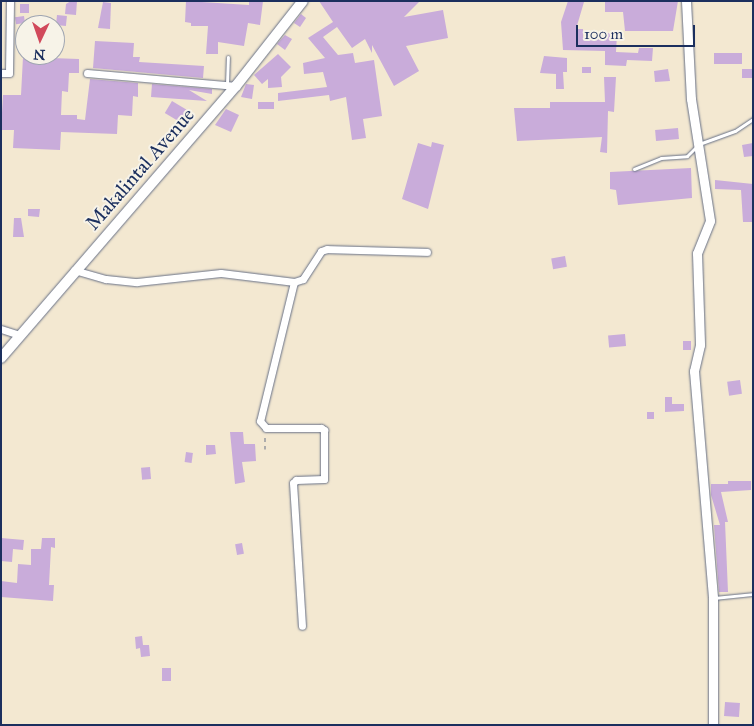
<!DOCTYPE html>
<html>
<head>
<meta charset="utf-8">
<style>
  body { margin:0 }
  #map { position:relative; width:754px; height:726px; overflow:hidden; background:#f3e8d1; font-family:"IM FELL Great Primer",serif }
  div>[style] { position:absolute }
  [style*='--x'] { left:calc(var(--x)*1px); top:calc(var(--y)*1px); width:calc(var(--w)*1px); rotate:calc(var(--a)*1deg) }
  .building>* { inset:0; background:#c9acda; transform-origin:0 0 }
  .path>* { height:1px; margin-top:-0.5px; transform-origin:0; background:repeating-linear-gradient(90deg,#677086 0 4px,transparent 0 8px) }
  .roads { filter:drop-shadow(0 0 1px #677086) drop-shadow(0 0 1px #677086) }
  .service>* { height:3px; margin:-1.5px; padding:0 1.5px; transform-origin:1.5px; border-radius:1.5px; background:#fff }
  .minor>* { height:7px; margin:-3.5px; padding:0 3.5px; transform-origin:3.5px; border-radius:3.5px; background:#fff }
  .tertiary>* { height:9px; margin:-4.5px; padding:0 4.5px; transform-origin:4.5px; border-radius:4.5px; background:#fff }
  .secondary>* { height:10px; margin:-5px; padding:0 5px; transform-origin:5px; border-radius:5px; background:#fff }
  span { translate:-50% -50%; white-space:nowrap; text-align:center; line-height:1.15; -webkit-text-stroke:4px #f7f3e8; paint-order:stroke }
  .street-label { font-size:20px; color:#1b2f5e }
  .frame { position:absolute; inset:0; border:2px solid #1b2f5e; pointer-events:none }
  .north { position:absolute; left:15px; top:15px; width:50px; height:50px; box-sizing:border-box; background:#f7f3e8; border:1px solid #9fa5b1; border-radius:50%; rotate:183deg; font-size:14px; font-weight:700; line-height:20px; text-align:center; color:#1b2f5e }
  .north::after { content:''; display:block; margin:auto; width:18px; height:22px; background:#d1495b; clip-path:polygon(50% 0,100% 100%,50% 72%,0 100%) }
  .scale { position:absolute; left:576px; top:25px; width:119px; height:22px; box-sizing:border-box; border:2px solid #1b2f5e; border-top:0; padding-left:6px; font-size:15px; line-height:18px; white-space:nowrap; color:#1b2f5e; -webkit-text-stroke:4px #f7f3e8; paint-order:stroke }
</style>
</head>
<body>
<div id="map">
  <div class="building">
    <i style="clip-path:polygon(71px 1px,77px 1px,76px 15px,65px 14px,66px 4px)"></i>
    <i style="clip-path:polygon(186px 1px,249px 5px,249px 1px,263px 1px,260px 25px,248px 23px,244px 46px,218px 42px,218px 54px,206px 54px,208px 26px,191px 26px,191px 23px,185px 22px)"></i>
    <i style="clip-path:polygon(319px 1px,420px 1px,404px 17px,443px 10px,448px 38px,406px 46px,419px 71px,394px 86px,372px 45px,372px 53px,365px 39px,352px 48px,337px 27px,323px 37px,338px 55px,353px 53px,355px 63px,374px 60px,382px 116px,363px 119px,366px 138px,352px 140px,346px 97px,330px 101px,329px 95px,278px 101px,278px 93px,327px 87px,323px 72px,304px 74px,303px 63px,325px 58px,308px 38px,333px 22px)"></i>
    <i style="clip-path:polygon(568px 1px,584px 2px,576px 29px,583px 29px,583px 37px,607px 39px,607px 33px,617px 34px,616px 52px,638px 53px,639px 48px,653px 48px,652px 61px,627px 60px,626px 66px,605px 65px,605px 51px,563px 50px,561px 22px)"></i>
    <i style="clip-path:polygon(605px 1px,678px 1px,673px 31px,625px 31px,623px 12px,605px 12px)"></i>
    <i style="clip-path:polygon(103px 2px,111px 3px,110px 29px,98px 28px)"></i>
    <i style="left:20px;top:4px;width:9px;height:9px"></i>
    <i style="clip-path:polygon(301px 14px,306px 18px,300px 27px,294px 23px)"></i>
    <i style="left:57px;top:15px;width:10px;height:10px;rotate:6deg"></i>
    <i style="left:24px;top:16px;width:7px;height:9px;rotate:82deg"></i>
    <i style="clip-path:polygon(285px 35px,292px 39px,285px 50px,277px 44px)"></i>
    <i style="clip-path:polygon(95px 41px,134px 43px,133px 57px,140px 57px,139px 62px,204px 66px,203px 78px,93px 68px)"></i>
    <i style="left:714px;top:53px;width:28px;height:11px"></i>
    <i style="clip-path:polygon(278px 54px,291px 67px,281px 77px,282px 87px,268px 88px,268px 79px,262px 84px,254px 75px)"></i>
    <i style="clip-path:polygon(544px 56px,567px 58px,567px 72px,563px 72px,564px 89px,556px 89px,556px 74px,540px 73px)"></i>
    <i style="clip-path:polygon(23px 57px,79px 59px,79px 73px,69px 73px,68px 92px,62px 91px,61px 115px,77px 115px,77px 119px,85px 120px,90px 79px,138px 83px,138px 97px,133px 96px,132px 116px,118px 115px,117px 134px,61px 132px,60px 150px,13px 148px,14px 130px,1px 130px,3px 95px,21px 95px)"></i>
    <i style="left:582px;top:67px;width:9px;height:6px"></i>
    <i style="clip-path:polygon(668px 69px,670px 81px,655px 82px,654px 71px)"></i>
    <i style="left:742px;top:69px;width:11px;height:9px"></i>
    <i style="clip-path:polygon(604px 77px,616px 77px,614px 112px,608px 111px,607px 153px,600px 152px,602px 137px,517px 141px,514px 108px,550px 108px,550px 102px,605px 102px)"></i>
    <i style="clip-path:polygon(152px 84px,212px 89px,212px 94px,189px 90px,207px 101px,151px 97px)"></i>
    <i style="clip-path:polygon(246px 84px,254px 85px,252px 99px,241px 97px)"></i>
    <i style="left:172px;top:101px;width:21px;height:14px;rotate:31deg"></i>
    <i style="left:274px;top:102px;width:7px;height:16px;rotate:90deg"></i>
    <i style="clip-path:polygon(226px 109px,239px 115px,231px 132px,215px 125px)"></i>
    <i style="left:678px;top:128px;width:11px;height:23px;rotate:85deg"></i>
    <i style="clip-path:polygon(432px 142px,444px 145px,428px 209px,402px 199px,418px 143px,431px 147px)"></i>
    <i style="clip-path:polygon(753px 143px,753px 156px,744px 157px,742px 145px)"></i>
    <i style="clip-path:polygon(691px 168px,692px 198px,618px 205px,616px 190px,610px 189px,610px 172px)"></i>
    <i style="clip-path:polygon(715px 180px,753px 184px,753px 222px,743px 222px,741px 190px,715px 189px)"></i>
    <i style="clip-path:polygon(28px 209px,40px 209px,39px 217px,28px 216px)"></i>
    <i style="clip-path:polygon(14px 218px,21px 218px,24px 237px,13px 237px)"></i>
    <i style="left:565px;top:256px;width:11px;height:14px;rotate:80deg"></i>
    <i style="left:625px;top:334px;width:12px;height:17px;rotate:85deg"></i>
    <i style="left:683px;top:341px;width:8px;height:9px"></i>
    <i style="left:740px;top:380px;width:14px;height:13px;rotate:82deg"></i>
    <i style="clip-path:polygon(665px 397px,672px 397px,672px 404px,684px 404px,684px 411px,665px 412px)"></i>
    <i style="left:647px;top:412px;width:7px;height:7px"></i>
    <i style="clip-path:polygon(230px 432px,243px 432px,244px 444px,255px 444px,256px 461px,242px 462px,245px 482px,235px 484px)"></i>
    <i style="clip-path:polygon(206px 445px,215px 445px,216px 454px,206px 455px)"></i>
    <i style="left:186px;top:452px;width:7px;height:10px;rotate:8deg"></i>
    <i style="left:150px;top:467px;width:12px;height:9px;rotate:85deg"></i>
    <i style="clip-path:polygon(728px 481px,751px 481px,751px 490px,721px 492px,728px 522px,725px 522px,728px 592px,719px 592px,714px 525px,720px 525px,711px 495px,711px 484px,728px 484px)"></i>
    <i style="clip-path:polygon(1px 538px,24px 540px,23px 550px,13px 549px,12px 562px,1px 561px)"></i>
    <i style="clip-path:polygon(42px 538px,55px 538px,55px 548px,51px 547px,49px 585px,54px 585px,53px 601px,1px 597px,1px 581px,17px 583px,18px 564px,31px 565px,31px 549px,41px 549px)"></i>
    <i style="left:242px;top:543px;width:11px;height:7px;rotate:80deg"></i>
    <i style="clip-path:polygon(142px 636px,143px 645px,149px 645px,150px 656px,141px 657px,140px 648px,136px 649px,135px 637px)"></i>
    <i style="left:162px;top:668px;width:9px;height:13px"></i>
    <i style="left:725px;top:702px;width:15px;height:14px;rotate:4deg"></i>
  </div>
  <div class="path">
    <i style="--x:265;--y:449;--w:13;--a:-90"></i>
  </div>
  <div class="roads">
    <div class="service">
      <i style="--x:227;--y:84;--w:27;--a:-88"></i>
      <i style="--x:634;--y:169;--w:29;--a:-22"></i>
      <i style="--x:661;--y:158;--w:26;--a:-4"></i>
      <i style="--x:687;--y:156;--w:17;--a:-45"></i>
      <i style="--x:699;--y:144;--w:38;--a:-20"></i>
      <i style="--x:735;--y:131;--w:22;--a:-34"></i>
      <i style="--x:713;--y:598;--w:40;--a:-5.7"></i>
    </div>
    <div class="minor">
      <i style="--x:1;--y:73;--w:8;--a:0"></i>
      <i style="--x:9;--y:73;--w:72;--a:-89.2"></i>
      <i style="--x:87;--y:73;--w:150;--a:5"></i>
      <i style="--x:74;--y:270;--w:33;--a:16"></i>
      <i style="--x:106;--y:279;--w:31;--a:6"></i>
      <i style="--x:137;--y:282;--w:84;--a:-6.1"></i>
      <i style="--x:221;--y:273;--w:74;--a:7"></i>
      <i style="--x:294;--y:282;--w:143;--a:103.7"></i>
      <i style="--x:260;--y:421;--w:9;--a:49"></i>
      <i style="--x:266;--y:428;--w:55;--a:0"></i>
      <i style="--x:321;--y:428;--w:4;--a:34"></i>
      <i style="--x:324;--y:430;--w:49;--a:90"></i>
      <i style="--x:324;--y:479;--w:28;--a:178"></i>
      <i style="--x:296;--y:480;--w:4;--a:135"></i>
      <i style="--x:293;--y:483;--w:143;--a:86.4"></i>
      <i style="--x:294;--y:282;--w:9;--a:-18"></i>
      <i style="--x:303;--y:279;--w:33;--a:-57"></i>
      <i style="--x:321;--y:251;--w:6;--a:-18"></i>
      <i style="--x:327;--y:249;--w:100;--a:1.7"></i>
      <i style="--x:1;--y:329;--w:19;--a:18"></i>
    </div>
    <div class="tertiary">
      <i style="--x:686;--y:1;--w:98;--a:87.1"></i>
      <i style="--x:691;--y:99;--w:123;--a:81.1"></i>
      <i style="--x:710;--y:221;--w:35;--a:112"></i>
      <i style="--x:697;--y:253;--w:92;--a:88.1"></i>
      <i style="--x:700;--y:345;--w:27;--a:103"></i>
      <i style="--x:694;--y:371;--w:228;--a:85.2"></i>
      <i style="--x:713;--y:598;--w:127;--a:90"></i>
    </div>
    <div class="secondary">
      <i style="--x:1;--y:358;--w:359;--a:-49.2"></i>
      <i style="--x:236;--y:86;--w:108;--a:-51.8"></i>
    </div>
  </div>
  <div class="street-label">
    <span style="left:140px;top:169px;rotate:-49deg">Makalintal Avenue</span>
  </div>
  <div class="frame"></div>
  <div class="north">N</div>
  <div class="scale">100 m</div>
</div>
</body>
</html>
